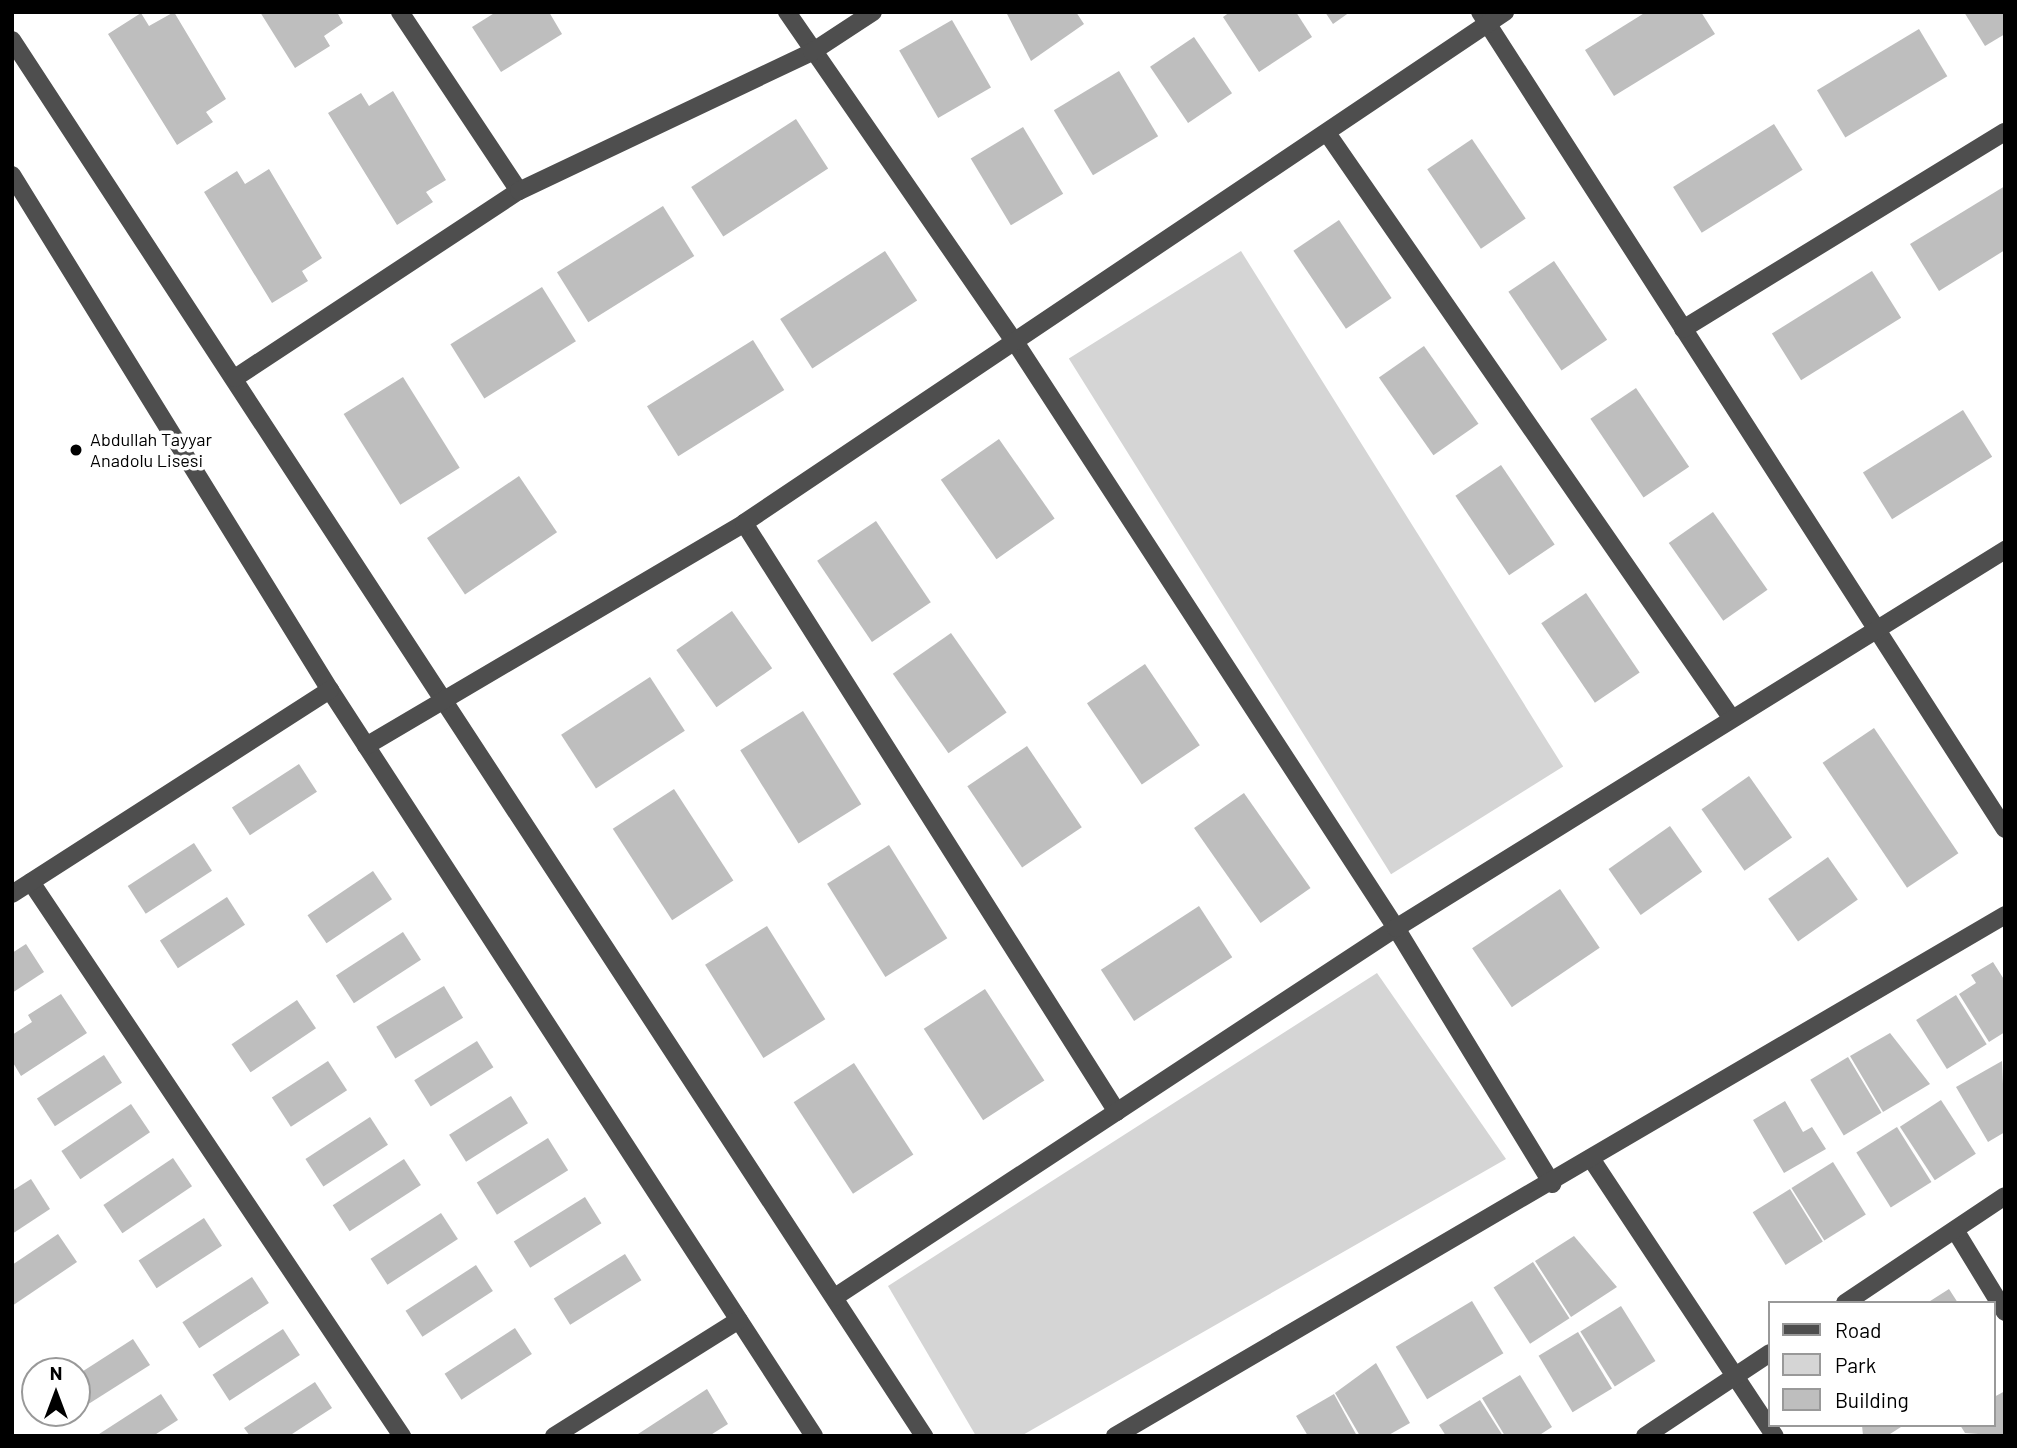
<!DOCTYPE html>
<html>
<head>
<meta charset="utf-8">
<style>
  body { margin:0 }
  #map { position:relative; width:2017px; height:1448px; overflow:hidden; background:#fff; font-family:Barlow,sans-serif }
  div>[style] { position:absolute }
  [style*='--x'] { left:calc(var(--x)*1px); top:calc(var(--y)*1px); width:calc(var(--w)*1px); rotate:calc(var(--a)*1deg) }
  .green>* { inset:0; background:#d5d5d5; transform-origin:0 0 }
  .building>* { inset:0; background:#bebebe; transform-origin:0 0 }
  .minor>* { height:18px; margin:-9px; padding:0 9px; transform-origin:9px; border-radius:9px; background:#4e4e4e }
  .dots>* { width:19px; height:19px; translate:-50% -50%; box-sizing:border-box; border:4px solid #fff; border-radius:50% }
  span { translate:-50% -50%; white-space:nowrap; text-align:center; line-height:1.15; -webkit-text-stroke:7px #fff; paint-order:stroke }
  .poi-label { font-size:18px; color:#000 }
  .left { translate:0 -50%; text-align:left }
  .frame { position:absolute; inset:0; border:14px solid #000; pointer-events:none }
  .legend { position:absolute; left:1768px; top:1301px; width:228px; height:126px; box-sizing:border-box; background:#fff; border:2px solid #999; margin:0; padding:9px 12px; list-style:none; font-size:21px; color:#000 }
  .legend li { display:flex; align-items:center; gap:14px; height:35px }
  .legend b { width:35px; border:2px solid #999 }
  .north { position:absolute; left:21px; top:1357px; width:70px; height:70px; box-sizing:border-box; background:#fff; border:2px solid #999; border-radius:50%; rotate:0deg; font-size:19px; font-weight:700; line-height:28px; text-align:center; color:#000 }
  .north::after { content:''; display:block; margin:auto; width:24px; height:32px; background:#000; clip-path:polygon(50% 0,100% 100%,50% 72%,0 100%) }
</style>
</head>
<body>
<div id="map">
  <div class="green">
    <i style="left:1241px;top:251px;width:608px;height:203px;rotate:58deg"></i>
    <i style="clip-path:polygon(1377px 973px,1506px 1159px,1021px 1436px,976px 1436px,888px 1286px)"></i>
  </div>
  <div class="building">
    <i style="clip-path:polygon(174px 12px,226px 99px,206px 112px,213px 122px,177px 145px,108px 34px,141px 13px,149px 26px)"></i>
    <i style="clip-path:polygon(260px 12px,337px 12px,343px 23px,324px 36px,330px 46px,295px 68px)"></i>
    <i style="clip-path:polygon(496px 12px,549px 12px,562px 34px,501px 72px,472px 27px)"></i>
    <i style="clip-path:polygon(1006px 12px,1076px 12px,1084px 24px,1031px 61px)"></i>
    <i style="clip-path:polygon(1230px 12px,1296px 12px,1312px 37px,1259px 72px,1223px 17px)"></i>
    <i style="clip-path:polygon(1325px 12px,1350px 12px,1333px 24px)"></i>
    <i style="clip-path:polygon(1646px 12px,1701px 12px,1715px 34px,1614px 96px,1585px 50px)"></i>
    <i style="clip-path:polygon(1964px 12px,2005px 12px,2005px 34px,1985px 46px)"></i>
    <i style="left:952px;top:20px;width:78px;height:61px;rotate:60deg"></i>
    <i style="left:1919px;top:29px;width:55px;height:119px;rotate:59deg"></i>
    <i style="left:1194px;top:37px;width:68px;height:53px;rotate:56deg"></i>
    <i style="left:1119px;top:71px;width:76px;height:76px;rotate:59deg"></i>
    <i style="clip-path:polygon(393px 91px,446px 180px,426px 192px,433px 202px,397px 225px,328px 113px,361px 93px,369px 106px)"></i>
    <i style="left:796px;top:119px;width:59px;height:125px;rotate:57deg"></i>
    <i style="left:1774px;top:124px;width:54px;height:119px;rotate:58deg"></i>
    <i style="left:1023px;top:127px;width:78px;height:61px;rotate:59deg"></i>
    <i style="left:1472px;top:139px;width:96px;height:54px;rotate:56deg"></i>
    <i style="clip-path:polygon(269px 169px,322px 258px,302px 271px,308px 281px,272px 303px,204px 192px,237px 171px,245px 184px)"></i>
    <i style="clip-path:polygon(2005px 186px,2005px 250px,1939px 291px,1910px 244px)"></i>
    <i style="left:663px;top:206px;width:59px;height:125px;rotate:58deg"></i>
    <i style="left:1339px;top:220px;width:94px;height:55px;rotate:56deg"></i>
    <i style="left:885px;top:251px;width:59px;height:125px;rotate:57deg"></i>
    <i style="left:1554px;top:261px;width:95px;height:55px;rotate:56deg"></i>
    <i style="left:1872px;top:271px;width:55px;height:118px;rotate:58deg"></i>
    <i style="left:542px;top:287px;width:64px;height:108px;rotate:58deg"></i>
    <i style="left:753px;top:340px;width:59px;height:125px;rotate:58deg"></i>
    <i style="left:1424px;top:346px;width:95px;height:55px;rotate:55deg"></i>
    <i style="left:403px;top:377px;width:107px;height:70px;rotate:58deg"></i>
    <i style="left:1636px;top:388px;width:95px;height:55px;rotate:56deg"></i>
    <i style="left:1963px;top:410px;width:55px;height:118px;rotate:58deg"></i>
    <i style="left:999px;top:439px;width:97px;height:71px;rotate:55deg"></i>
    <i style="left:1501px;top:465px;width:96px;height:55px;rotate:56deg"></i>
    <i style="left:519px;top:476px;width:68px;height:111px;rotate:56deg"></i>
    <i style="left:1713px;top:512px;width:95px;height:54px;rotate:55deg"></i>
    <i style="left:876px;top:521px;width:98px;height:71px;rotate:56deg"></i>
    <i style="left:1586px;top:593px;width:96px;height:54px;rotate:56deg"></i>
    <i style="left:732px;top:611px;width:70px;height:68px;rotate:55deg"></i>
    <i style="left:951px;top:633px;width:97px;height:71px;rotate:55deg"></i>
    <i style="left:1145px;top:664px;width:98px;height:70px;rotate:56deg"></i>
    <i style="left:650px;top:677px;width:64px;height:106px;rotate:57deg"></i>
    <i style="left:803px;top:711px;width:110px;height:74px;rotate:58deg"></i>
    <i style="left:1874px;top:728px;width:151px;height:62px;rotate:56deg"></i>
    <i style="left:1027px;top:746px;width:98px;height:72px;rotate:56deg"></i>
    <i style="left:299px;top:764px;width:33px;height:80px;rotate:57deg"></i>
    <i style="left:1749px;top:776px;width:75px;height:58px;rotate:55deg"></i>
    <i style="left:674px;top:789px;width:109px;height:73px;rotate:57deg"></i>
    <i style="left:1244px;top:793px;width:116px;height:61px;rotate:55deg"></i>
    <i style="left:1670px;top:826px;width:56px;height:75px;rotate:55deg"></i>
    <i style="left:194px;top:843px;width:33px;height:79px;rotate:57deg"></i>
    <i style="left:889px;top:845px;width:110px;height:73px;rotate:58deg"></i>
    <i style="left:1828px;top:857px;width:52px;height:73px;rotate:55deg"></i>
    <i style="left:373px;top:871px;width:34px;height:79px;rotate:56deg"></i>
    <i style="left:1560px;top:889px;width:71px;height:106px;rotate:56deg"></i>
    <i style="left:227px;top:897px;width:33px;height:80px;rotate:57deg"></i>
    <i style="left:1199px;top:906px;width:61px;height:117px;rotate:57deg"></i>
    <i style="left:767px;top:926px;width:110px;height:73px;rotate:58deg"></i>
    <i style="left:403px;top:932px;width:33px;height:80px;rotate:57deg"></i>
    <i style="clip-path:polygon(26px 944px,44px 972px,12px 993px,12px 953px)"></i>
    <i style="clip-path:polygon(1993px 962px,2005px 981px,2005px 1032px,1989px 1042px,1959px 994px,1976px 983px,1971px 975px)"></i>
    <i style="left:444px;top:986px;width:37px;height:79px;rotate:59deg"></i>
    <i style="left:985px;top:989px;width:109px;height:73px;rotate:57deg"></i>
    <i style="clip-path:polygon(61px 994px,87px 1033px,21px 1076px,12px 1061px,12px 1035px,32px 1022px,28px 1015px)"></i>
    <i style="left:1956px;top:995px;width:58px;height:47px;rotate:58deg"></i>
    <i style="left:297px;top:1000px;width:34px;height:79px;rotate:56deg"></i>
    <i style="clip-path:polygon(1890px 1033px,1930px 1084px,1883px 1112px,1850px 1056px)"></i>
    <i style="left:477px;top:1041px;width:31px;height:74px;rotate:58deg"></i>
    <i style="left:104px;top:1055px;width:33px;height:80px;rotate:57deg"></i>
    <i style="left:1848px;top:1057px;width:65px;height:44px;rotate:59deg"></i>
    <i style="left:328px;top:1061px;width:35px;height:67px;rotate:57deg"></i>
    <i style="clip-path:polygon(2002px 1061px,2005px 1132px,1988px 1142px,1956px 1087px)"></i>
    <i style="left:854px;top:1063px;width:109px;height:72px;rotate:57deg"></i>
    <i style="left:511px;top:1096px;width:32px;height:73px;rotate:58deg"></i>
    <i style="left:1941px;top:1100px;width:64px;height:49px;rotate:57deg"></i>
    <i style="clip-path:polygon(1785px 1101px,1803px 1132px,1812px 1127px,1826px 1149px,1784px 1173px,1753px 1120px)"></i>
    <i style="left:131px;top:1104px;width:34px;height:84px;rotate:56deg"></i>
    <i style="left:370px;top:1117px;width:33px;height:77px;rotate:57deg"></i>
    <i style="left:1897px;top:1127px;width:65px;height:48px;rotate:58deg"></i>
    <i style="left:548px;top:1138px;width:38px;height:84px;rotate:58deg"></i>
    <i style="left:173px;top:1158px;width:34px;height:84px;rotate:56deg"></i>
    <i style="left:404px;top:1159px;width:31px;height:85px;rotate:57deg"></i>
    <i style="left:1833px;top:1162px;width:62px;height:49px;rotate:58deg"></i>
    <i style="clip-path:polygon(31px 1179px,50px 1209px,12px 1234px,12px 1191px)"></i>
    <i style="left:1790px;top:1189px;width:62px;height:44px;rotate:58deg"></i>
    <i style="left:585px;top:1197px;width:31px;height:84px;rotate:58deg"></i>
    <i style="left:441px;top:1213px;width:31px;height:84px;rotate:57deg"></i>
    <i style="left:204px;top:1218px;width:33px;height:78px;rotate:57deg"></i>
    <i style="clip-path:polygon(58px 1234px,77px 1262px,12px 1306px,12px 1265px)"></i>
    <i style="clip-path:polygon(1574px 1236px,1617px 1287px,1571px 1317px,1535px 1261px)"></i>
    <i style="left:625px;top:1254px;width:31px;height:84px;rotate:58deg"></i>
    <i style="left:1533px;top:1262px;width:67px;height:47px;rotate:57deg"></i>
    <i style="left:476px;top:1265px;width:31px;height:84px;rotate:57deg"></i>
    <i style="left:252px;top:1277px;width:31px;height:83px;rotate:57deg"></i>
    <i style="clip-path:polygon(1949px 1289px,1958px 1303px,1927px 1303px)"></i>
    <i style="left:1472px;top:1301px;width:61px;height:89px;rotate:59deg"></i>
    <i style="left:1621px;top:1306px;width:65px;height:48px;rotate:58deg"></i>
    <i style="left:515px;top:1328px;width:31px;height:84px;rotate:57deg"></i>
    <i style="left:283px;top:1329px;width:31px;height:84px;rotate:57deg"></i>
    <i style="left:1578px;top:1332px;width:66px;height:46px;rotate:59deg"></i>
    <i style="clip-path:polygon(133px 1339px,150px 1365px,79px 1410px,77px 1375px)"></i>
    <i style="clip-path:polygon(1376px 1363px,1410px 1423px,1387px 1436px,1360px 1436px,1335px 1393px)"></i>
    <i style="clip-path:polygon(1520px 1375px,1552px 1427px,1538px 1436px,1505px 1436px,1482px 1398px)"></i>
    <i style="clip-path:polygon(315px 1382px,332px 1408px,289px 1436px,250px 1436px,244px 1428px)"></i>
    <i style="clip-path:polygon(707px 1389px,728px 1424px,709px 1436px,635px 1436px)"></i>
    <i style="clip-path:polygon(2005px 1391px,2005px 1436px,1965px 1433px,1960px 1425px,1994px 1425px,1994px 1397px)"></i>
    <i style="clip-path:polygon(161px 1394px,178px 1420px,153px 1436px,96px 1436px)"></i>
    <i style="clip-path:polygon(1334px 1394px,1357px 1436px,1308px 1436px,1296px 1416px)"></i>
    <i style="clip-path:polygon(1480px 1400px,1503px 1436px,1446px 1436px,1439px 1425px)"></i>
    <i style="clip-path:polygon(1862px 1425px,1904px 1425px,1887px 1436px,1863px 1436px)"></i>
  </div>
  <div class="minor">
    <i style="--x:400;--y:12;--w:215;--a:56.4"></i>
    <i style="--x:787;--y:12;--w:405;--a:55.4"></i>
    <i style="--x:1017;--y:345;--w:695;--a:56.97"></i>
    <i style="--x:1396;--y:928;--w:300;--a:58.6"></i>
    <i style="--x:1480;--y:12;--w:971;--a:57.28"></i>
    <i style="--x:12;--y:40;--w:1668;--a:56.84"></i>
    <i style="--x:1327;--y:133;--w:712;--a:55.35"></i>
    <i style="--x:12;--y:175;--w:605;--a:58.31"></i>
    <i style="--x:330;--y:690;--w:889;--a:57.02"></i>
    <i style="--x:1683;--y:329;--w:377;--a:-31.5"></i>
    <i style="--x:235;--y:378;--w:340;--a:-33.4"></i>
    <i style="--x:519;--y:191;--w:324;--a:-25.4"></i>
    <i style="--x:812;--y:52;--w:73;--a:-33.3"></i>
    <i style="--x:744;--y:523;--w:697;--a:57.65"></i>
    <i style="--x:366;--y:746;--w:439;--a:-30.5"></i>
    <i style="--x:744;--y:523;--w:917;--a:-33.88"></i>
    <i style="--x:31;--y:882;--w:667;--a:56.19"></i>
    <i style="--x:12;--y:894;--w:378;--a:-32.7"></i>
    <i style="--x:1592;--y:1160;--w:331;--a:56.5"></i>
    <i style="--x:1955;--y:1230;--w:96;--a:58.6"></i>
    <i style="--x:835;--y:1297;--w:671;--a:-33.34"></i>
    <i style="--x:1396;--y:928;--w:717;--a:-31.83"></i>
    <i style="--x:1845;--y:1303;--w:192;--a:-33.8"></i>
    <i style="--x:554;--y:1436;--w:218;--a:-32.1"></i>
    <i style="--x:1115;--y:1436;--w:1031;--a:-30.34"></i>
    <i style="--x:1645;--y:1436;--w:150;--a:-33.6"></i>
  </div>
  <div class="dots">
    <i style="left:76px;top:450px;background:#000"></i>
  </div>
  <div class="poi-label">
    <span class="left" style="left:90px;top:450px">Abdullah Tayyar<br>Anadolu Lisesi</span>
  </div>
  <div class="frame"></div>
  <ul class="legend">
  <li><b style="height:9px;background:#4e4e4e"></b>Road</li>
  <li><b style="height:19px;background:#d5d5d5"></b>Park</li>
  <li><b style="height:19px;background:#bebebe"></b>Building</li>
  </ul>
  <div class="north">N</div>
</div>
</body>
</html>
